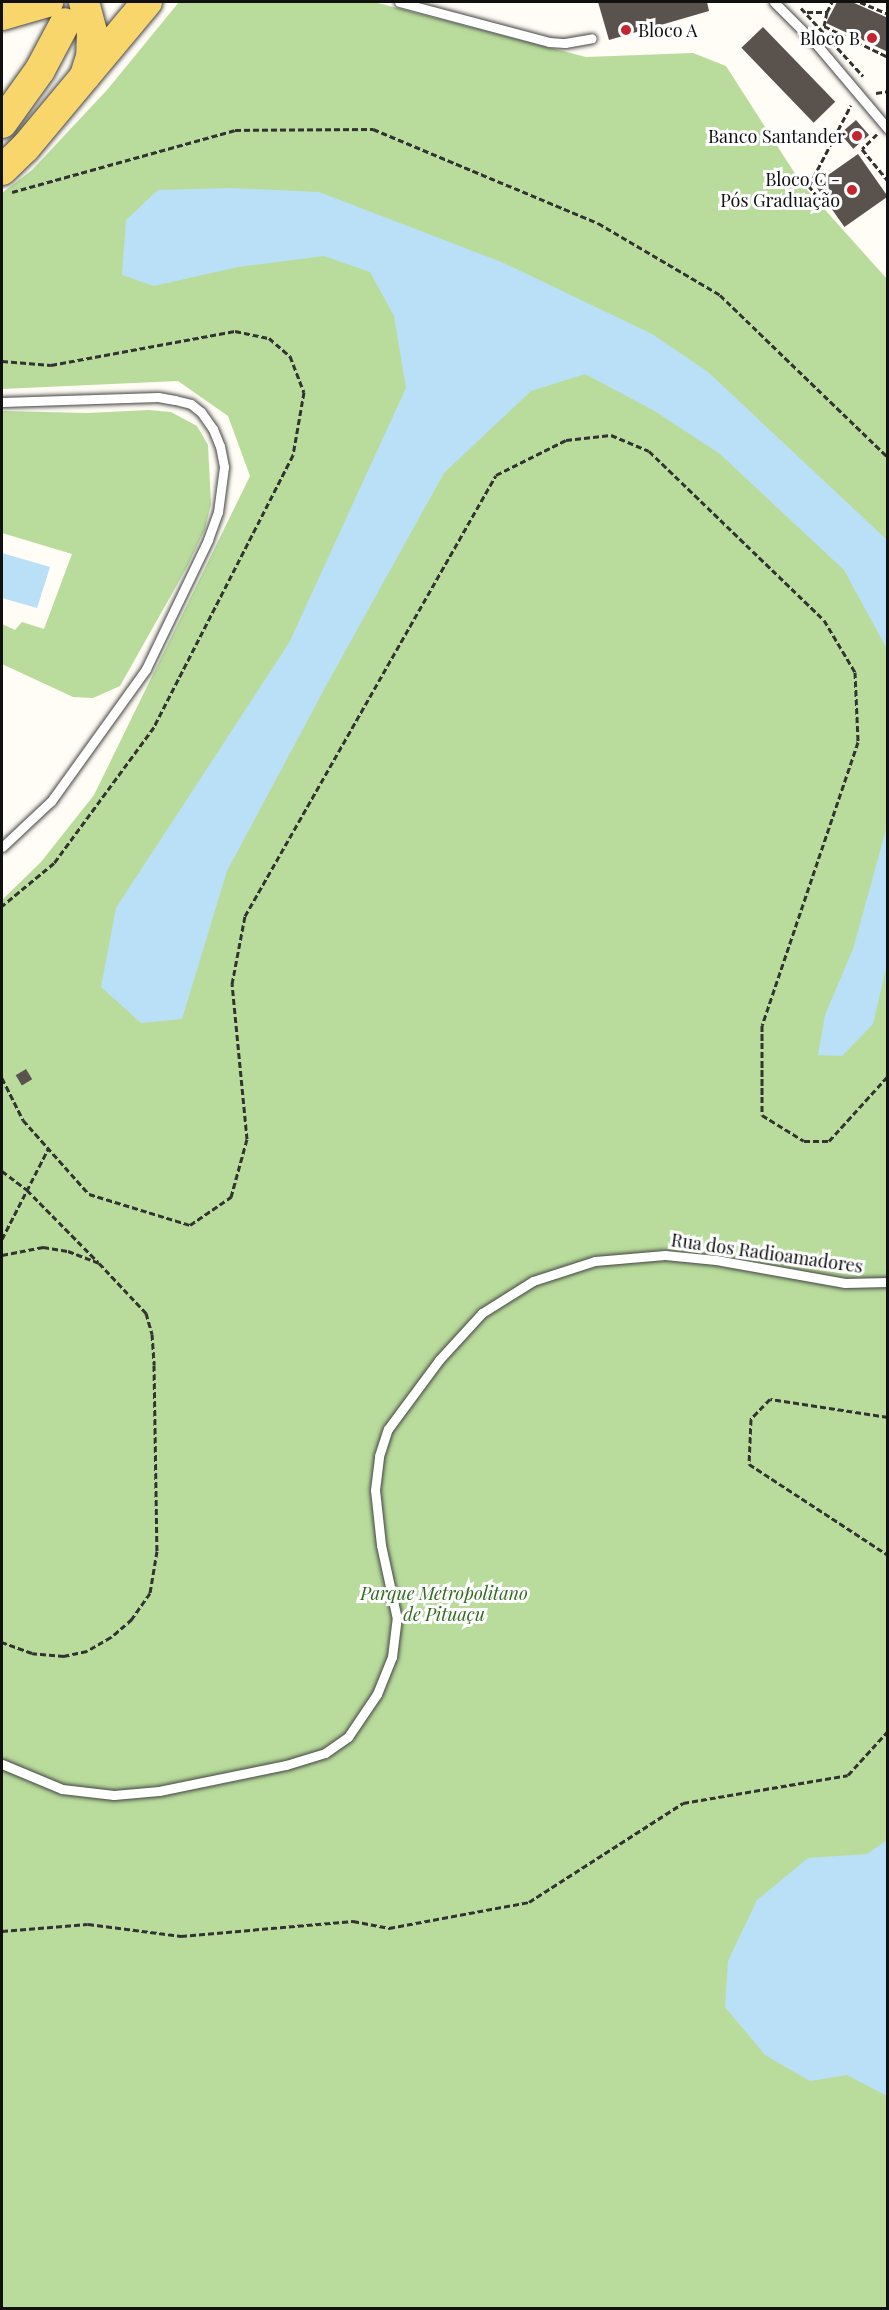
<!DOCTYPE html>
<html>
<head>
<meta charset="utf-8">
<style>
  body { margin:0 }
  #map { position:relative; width:889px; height:2310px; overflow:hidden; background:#fffdf5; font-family:"Playfair Display",serif }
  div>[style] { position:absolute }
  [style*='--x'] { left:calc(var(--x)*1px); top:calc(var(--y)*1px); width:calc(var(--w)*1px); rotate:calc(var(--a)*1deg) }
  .forest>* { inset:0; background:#b9dc9c }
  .water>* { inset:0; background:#b9e0f7 }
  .building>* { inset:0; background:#5a524d; transform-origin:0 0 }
  .path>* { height:3px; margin-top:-1.5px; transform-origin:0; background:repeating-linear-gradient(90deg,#333 0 6px,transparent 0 9px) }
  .roads { filter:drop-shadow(0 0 2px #444) drop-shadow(0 0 2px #444) }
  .lane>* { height:9px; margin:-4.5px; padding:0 4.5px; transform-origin:4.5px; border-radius:4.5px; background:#fff }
  .primary>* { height:30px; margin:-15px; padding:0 15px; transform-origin:15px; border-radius:15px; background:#f9d66b }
  .dots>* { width:16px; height:16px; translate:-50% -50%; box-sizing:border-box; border:3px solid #fff; border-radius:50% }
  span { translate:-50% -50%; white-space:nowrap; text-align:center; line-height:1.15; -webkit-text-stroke:6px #fff; paint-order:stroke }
  .poi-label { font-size:18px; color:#111 }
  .left { translate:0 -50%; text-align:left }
  .right { translate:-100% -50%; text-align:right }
  .street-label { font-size:18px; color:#111 }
  .park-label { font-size:18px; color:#2f6b1f; font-style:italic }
  .frame { position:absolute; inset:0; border:3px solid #111; pointer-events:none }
</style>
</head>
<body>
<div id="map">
  <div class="forest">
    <i style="clip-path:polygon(179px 2px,374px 2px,586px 57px,693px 53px,726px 66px,801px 183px,887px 279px,887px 2308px,2px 2308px,2px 900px,41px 862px,94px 795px,250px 476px,228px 416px,178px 381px,2px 389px,2px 193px,32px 170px,107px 90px)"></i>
    <i style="clip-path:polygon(149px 410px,171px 412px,197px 426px,208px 445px,211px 504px,205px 529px,187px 567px,120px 686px,93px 698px,73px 697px,2px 664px,2px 624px,15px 630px,22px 622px,44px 629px,72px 554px,2px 533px,2px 411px,87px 413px)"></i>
  </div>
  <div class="water">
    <i style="clip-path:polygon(230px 188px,319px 192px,504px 263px,652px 334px,708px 372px,887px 540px,887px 649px,844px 570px,720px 454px,653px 410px,585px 374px,531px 391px,444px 473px,327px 684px,227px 871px,182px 1019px,141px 1023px,101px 987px,116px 908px,289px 643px,406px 388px,394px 316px,370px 272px,324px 256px,238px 267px,154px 286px,122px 275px,126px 220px,158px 190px)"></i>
    <i style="clip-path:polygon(2px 553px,50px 567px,37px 608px,2px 598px)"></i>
    <i style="clip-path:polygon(887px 826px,887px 964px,873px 1024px,842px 1056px,818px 1055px,825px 1015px,853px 949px)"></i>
    <i style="clip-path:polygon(887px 1840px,887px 2096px,847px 2075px,810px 2081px,765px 2055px,725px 2007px,728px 1961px,757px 1900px,808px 1858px,867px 1854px)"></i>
  </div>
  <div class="building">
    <i style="clip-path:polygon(598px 2px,707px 2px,709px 11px,609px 40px)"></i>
    <i style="clip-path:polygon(837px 2px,852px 2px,888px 18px,888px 52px,826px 23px)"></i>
    <i style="left:763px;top:27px;width:104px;height:30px;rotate:46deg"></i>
    <i style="left:856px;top:120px;width:20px;height:21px;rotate:49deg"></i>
    <i style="left:858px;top:154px;width:52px;height:53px;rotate:55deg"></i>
    <i style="left:26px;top:1069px;width:12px;height:12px;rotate:59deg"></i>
  </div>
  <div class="path">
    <i style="--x:860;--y:2;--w:30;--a:23"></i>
    <i style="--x:801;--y:8;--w:92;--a:47.6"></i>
    <i style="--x:807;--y:12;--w:20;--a:0"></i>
    <i style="--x:827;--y:12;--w:11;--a:-63"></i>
    <i style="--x:827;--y:12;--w:14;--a:102"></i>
    <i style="--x:824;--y:26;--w:71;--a:25.8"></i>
    <i style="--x:876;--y:93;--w:12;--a:-9"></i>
    <i style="--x:877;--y:134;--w:21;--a:135"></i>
    <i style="--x:862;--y:149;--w:41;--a:50.9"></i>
    <i style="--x:12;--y:192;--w:231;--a:-15.5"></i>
    <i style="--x:235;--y:130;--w:138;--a:-0.4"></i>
    <i style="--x:373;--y:129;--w:244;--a:22.7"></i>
    <i style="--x:598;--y:223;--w:142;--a:30.5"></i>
    <i style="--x:720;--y:295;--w:233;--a:44"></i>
    <i style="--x:827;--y:201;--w:5;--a:143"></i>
    <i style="--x:823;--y:204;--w:23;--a:-128"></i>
    <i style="--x:809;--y:186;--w:91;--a:-62.6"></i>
    <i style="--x:2;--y:361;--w:49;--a:4.7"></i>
    <i style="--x:51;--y:365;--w:187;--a:-10.5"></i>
    <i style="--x:235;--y:331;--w:35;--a:12"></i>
    <i style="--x:269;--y:338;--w:28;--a:41"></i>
    <i style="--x:290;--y:356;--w:39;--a:69"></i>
    <i style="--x:304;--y:392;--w:64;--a:99.9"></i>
    <i style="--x:293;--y:455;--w:305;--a:117.1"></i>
    <i style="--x:154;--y:727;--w:169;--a:126.3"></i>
    <i style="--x:54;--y:863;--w:67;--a:140.4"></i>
    <i style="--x:2;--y:1078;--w:47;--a:63.4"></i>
    <i style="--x:23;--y:1120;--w:99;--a:48.3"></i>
    <i style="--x:89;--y:1194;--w:106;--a:17.1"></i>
    <i style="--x:190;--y:1225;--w:50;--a:-34.3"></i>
    <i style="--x:231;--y:1197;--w:60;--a:-74.6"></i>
    <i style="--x:247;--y:1139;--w:156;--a:-95.5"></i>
    <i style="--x:232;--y:984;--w:69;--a:-79.2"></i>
    <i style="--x:245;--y:916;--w:507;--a:-60.35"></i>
    <i style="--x:496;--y:475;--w:78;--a:-26.6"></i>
    <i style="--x:566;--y:440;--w:45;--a:-6.3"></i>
    <i style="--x:611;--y:435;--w:41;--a:22.8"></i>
    <i style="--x:649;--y:451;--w:243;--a:44"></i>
    <i style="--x:824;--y:620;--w:61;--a:59.2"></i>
    <i style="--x:855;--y:672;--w:70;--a:87.5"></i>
    <i style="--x:858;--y:742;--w:299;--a:108.7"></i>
    <i style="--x:762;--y:1025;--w:90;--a:90"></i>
    <i style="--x:762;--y:1115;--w:49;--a:31.8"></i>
    <i style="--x:804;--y:1141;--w:25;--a:0"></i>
    <i style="--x:829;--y:1141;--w:88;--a:-47.8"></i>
    <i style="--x:2;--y:1171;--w:31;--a:37"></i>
    <i style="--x:27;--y:1190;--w:101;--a:45.4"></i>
    <i style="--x:2;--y:1239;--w:101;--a:-62.9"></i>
    <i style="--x:2;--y:1255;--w:42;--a:-11"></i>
    <i style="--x:43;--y:1247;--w:25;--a:9"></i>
    <i style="--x:68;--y:1251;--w:33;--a:21"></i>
    <i style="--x:99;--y:1263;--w:69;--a:46.8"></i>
    <i style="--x:146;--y:1313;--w:22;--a:74"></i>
    <i style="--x:152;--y:1334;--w:31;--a:86"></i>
    <i style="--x:154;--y:1365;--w:186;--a:89.1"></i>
    <i style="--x:157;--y:1551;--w:43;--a:99.5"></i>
    <i style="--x:150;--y:1593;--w:32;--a:125"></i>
    <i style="--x:132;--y:1619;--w:28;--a:139"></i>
    <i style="--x:111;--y:1637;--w:28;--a:150"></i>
    <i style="--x:87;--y:1651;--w:24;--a:168"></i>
    <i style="--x:64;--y:1656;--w:32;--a:-175"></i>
    <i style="--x:32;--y:1653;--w:32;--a:-160"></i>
    <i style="--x:888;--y:1417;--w:119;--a:-171.3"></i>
    <i style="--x:770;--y:1399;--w:28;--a:134"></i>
    <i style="--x:751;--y:1419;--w:45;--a:92.5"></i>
    <i style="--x:749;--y:1464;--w:166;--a:33.2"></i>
    <i style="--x:2;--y:1931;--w:86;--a:-4.7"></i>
    <i style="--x:88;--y:1924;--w:94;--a:7.4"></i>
    <i style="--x:181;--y:1936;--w:173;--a:-5"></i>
    <i style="--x:353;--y:1921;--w:37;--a:11"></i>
    <i style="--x:389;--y:1928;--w:142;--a:-10.5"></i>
    <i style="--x:529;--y:1902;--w:183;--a:-32.7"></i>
    <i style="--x:683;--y:1803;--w:167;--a:-9.6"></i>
    <i style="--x:848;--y:1775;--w:59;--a:-47.7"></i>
  </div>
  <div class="roads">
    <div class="lane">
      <i style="--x:399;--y:2;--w:155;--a:14.9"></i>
      <i style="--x:549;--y:42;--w:16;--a:4"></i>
      <i style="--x:565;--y:43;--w:27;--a:-10"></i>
      <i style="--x:774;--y:2;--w:61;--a:45"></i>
      <i style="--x:817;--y:45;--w:110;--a:49.8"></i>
      <i style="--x:2;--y:402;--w:156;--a:-1.8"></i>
      <i style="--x:158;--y:397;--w:17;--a:10"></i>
      <i style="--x:175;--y:400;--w:16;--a:14"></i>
      <i style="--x:191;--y:404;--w:13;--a:39"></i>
      <i style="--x:201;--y:412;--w:21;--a:55"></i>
      <i style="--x:213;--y:429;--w:18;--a:68"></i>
      <i style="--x:220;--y:446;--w:21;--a:79"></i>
      <i style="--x:224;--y:467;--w:45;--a:97.6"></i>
      <i style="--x:218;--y:512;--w:30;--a:110"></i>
      <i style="--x:208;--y:540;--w:143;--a:115.7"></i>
      <i style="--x:146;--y:669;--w:163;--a:125.7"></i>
      <i style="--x:51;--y:801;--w:67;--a:136.8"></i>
      <i style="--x:2;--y:1764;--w:65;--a:22.6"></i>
      <i style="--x:62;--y:1789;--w:52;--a:6.6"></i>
      <i style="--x:114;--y:1795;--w:45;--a:-5.1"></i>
      <i style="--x:159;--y:1791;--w:130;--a:-11.6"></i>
      <i style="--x:286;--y:1765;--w:41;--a:-17.1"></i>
      <i style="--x:325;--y:1753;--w:28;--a:-35"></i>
      <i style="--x:348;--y:1737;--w:52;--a:-56"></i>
      <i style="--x:377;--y:1694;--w:40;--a:-68"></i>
      <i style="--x:392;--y:1657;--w:38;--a:-83"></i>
      <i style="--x:397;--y:1619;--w:76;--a:-102.2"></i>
      <i style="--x:381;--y:1545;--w:55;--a:-96.2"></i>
      <i style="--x:375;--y:1490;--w:34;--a:-83"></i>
      <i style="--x:379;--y:1456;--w:28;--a:-72"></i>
      <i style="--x:388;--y:1429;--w:86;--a:-53.5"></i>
      <i style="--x:439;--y:1360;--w:64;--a:-47.5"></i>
      <i style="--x:482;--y:1313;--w:60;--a:-32.1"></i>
      <i style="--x:533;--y:1281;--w:65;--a:-17.9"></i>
      <i style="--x:595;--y:1261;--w:70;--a:-4.9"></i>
      <i style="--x:665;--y:1255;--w:51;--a:5.6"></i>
      <i style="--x:716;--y:1260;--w:131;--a:10.1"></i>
      <i style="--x:845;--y:1283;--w:43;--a:-1.3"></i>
    </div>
    <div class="primary">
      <i style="--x:84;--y:2;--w:31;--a:75"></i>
      <i style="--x:92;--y:32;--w:25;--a:92"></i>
      <i style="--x:91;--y:57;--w:20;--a:108"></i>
      <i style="--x:2;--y:15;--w:48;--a:-15.8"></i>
      <i style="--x:2;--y:123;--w:65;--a:-54.4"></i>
      <i style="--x:40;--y:70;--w:53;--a:-62"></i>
      <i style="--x:2;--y:170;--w:32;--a:-44"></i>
      <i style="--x:25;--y:148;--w:190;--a:-50.1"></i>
    </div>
  </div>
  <div class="dots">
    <i style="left:626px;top:30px;background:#c4262e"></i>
    <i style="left:872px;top:38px;background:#c4262e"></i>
    <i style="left:857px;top:136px;background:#c4262e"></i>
    <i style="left:852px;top:190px;background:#c4262e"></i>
  </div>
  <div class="poi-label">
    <span class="left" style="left:638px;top:30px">Bloco A</span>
    <span class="right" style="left:860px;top:38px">Bloco B</span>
    <span class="right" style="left:845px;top:136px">Banco Santander</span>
    <span class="right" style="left:840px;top:190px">Bloco C -<br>Pós Graduação</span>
  </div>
  <div class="street-label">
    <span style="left:767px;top:1253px;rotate:8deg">Rua dos Radioamadores</span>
  </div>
  <div class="park-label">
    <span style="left:444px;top:1604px">Parque Metropolitano<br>de Pituaçu</span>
  </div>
  <div class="frame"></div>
</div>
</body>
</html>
